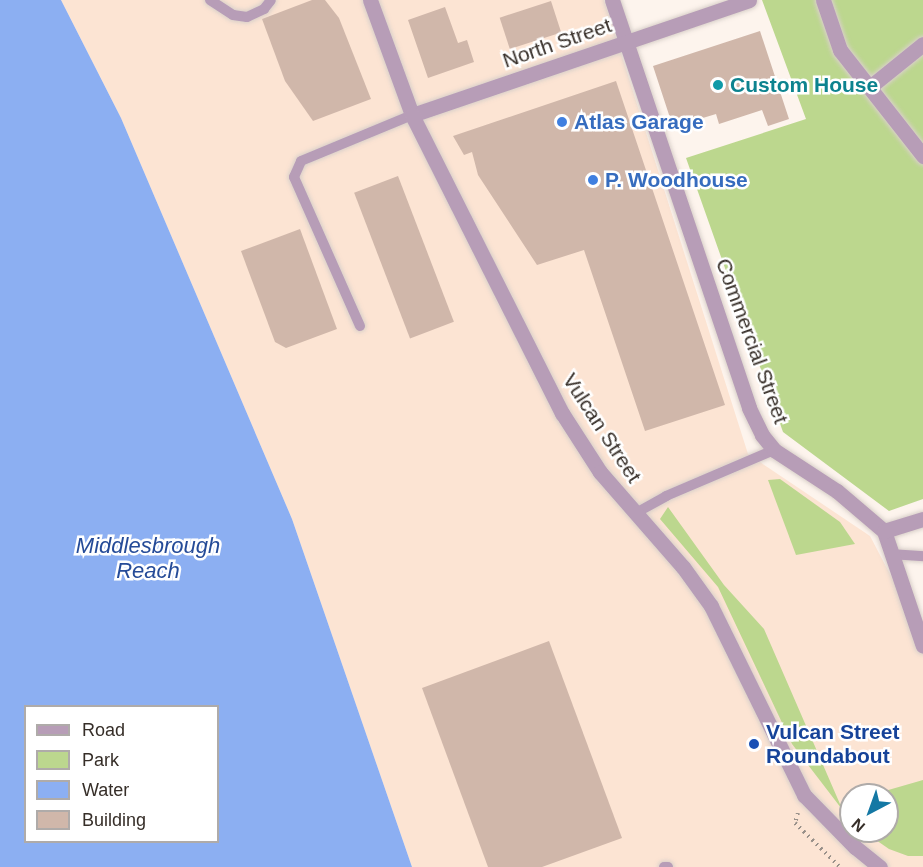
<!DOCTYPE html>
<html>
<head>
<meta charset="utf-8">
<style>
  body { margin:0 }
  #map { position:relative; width:923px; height:867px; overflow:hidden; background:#fdf4ed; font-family:Arial,sans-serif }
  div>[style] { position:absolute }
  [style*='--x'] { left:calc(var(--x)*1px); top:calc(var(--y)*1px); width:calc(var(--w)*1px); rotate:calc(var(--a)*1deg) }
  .built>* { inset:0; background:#fce4d3 }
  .green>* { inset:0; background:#bcd78e }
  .water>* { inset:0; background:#8caff2 }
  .building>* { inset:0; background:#d0b7aa; transform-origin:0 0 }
  .path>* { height:4px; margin-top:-2px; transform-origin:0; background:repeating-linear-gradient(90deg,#989089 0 1.5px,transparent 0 6px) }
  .roads { filter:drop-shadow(0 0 2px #d9d0ca) drop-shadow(0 0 2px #d9d0ca) }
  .service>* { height:10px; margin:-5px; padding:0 5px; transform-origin:5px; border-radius:5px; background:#b79db7 }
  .minor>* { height:15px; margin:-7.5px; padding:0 7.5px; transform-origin:7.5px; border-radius:7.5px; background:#b79db7 }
  .tertiary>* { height:15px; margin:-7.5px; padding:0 7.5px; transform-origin:7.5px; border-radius:7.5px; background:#b79db7 }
  .dots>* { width:16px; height:16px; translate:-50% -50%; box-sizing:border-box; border:3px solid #fff; border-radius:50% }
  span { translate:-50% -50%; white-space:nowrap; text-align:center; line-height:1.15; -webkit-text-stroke:5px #fff; paint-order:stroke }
  .street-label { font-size:21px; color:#362e28 }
  .culture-label { font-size:21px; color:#0d838f; font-weight:700 }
  .left { translate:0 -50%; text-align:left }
  .shop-label { font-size:21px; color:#366cbe; font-weight:700 }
  .transit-label { font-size:21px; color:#164399; font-weight:700 }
  .water-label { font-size:22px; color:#254b98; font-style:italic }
  .legend { position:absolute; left:24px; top:705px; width:195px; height:138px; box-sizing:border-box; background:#fff; border:2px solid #afaba9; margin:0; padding:8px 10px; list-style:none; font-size:18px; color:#362e28 }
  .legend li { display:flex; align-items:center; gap:12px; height:30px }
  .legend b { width:30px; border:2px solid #afaba9 }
  .north { position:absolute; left:839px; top:783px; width:60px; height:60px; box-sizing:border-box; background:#fff; border:2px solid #afaba9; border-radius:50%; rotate:221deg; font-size:16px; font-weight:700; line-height:24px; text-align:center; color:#362e28 }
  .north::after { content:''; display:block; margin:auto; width:21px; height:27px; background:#1478a4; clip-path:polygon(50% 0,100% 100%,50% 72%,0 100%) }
</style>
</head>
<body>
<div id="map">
  <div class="built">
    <i style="clip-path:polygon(evenodd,61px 0,604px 0,748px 454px,870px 536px,923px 637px,923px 867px,412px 867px,292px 519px,121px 118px,61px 0,851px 795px,887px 795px,887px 831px,851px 831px,851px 795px)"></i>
  </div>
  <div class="green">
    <i style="clip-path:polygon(762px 0,923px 0,923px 499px,889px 511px,783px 432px,686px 158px,806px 119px)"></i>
    <i style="clip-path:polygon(780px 479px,840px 522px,855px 544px,796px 555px,768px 480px)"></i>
    <i style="clip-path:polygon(668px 507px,724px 585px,764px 629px,840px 804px,851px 801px,851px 821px,792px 744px,718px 587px,660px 519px)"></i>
    <i style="clip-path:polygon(923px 780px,923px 856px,908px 856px,889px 849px,863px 831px,887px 831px,887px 795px,871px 795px)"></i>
  </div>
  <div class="water">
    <i style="clip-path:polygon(evenodd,0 0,61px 0,121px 118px,292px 519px,412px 867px,0 867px,0 0,26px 706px,218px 706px,218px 842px,26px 842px,26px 706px)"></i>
  </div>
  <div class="building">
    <i style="clip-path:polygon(312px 0,325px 0,339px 18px,371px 99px,313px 121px,285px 81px,262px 19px)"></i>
    <i style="left:551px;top:1px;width:33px;height:54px;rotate:72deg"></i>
    <i style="clip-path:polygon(445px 7px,458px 43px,467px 40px,474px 62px,428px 78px,408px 20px)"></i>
    <i style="clip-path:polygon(760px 31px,789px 119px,768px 126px,762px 110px,719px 124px,716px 114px,673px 127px,653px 66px)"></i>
    <i style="clip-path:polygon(616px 81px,725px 405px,645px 431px,584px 250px,537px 265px,478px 175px,472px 152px,464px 155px,453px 136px)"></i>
    <i style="left:398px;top:176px;width:156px;height:47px;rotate:69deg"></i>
    <i style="clip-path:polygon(300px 229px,337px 329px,286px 348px,275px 342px,241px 251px)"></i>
    <i style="clip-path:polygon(549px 641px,622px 838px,542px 867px,488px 867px,422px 688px)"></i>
  </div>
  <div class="path">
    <i style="--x:798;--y:813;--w:10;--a:107"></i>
    <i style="--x:795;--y:823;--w:63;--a:44.4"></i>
  </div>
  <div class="roads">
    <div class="service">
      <i style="--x:210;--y:0;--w:27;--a:33"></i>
      <i style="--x:233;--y:15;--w:14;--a:8"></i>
      <i style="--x:247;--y:17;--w:19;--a:-25"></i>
      <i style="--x:264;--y:9;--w:11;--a:-52"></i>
      <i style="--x:360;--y:326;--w:163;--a:-113.9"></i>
      <i style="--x:294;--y:177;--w:17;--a:-66"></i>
      <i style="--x:301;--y:161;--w:120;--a:-22.5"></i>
      <i style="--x:634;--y:514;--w:37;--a:-29"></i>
      <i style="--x:666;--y:496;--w:117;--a:-23.1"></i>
      <i style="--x:891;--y:554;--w:32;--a:4"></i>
      <i style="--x:664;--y:867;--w:4;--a:0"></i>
    </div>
    <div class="minor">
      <i style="--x:612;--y:0;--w:430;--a:71.4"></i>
      <i style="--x:749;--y:408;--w:30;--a:64"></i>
      <i style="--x:762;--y:435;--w:19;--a:51"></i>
      <i style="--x:774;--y:450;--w:75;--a:33.1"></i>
      <i style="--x:837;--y:491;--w:62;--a:40.4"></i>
      <i style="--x:884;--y:531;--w:121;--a:71.3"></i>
      <i style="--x:823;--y:0;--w:53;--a:71.2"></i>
      <i style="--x:840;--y:50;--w:135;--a:51.9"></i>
      <i style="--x:871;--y:86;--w:67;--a:-38.9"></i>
      <i style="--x:412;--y:115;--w:356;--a:-18.8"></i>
      <i style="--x:884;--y:531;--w:41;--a:-17.1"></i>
    </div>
    <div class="tertiary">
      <i style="--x:370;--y:0;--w:122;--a:69.9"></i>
      <i style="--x:412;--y:115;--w:334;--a:63.3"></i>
      <i style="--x:562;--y:413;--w:70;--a:57.2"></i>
      <i style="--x:600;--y:472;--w:126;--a:48.9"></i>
      <i style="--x:683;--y:567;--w:48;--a:54.3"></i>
      <i style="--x:711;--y:606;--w:211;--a:63.8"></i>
      <i style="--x:804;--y:795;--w:73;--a:45.6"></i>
      <i style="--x:855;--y:847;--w:32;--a:39"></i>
    </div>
  </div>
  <div class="dots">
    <i style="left:718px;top:85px;background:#0f9aa8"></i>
    <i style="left:562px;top:122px;background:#3f7fe0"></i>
    <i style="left:593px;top:180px;background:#3f7fe0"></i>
    <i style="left:754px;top:744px;background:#1a4fb4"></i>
  </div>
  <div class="street-label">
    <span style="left:557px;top:43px;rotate:-19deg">North Street</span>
    <span style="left:752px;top:341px;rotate:70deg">Commercial Street</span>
    <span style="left:602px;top:428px;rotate:57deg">Vulcan Street</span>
  </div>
  <div class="culture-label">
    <span class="left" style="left:730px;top:85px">Custom House</span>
  </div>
  <div class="shop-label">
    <span class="left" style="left:574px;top:122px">Atlas Garage</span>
    <span class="left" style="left:605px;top:180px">P. Woodhouse</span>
  </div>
  <div class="transit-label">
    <span class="left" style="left:766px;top:744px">Vulcan Street<br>Roundabout</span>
  </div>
  <div class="water-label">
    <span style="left:148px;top:558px">Middlesbrough<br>Reach</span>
  </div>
  <ul class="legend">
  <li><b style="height:8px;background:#b79db7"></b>Road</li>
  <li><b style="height:16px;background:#bcd78e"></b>Park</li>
  <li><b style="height:16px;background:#8caff2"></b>Water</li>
  <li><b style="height:16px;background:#d0b7aa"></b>Building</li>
  </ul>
  <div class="north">N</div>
</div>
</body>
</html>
